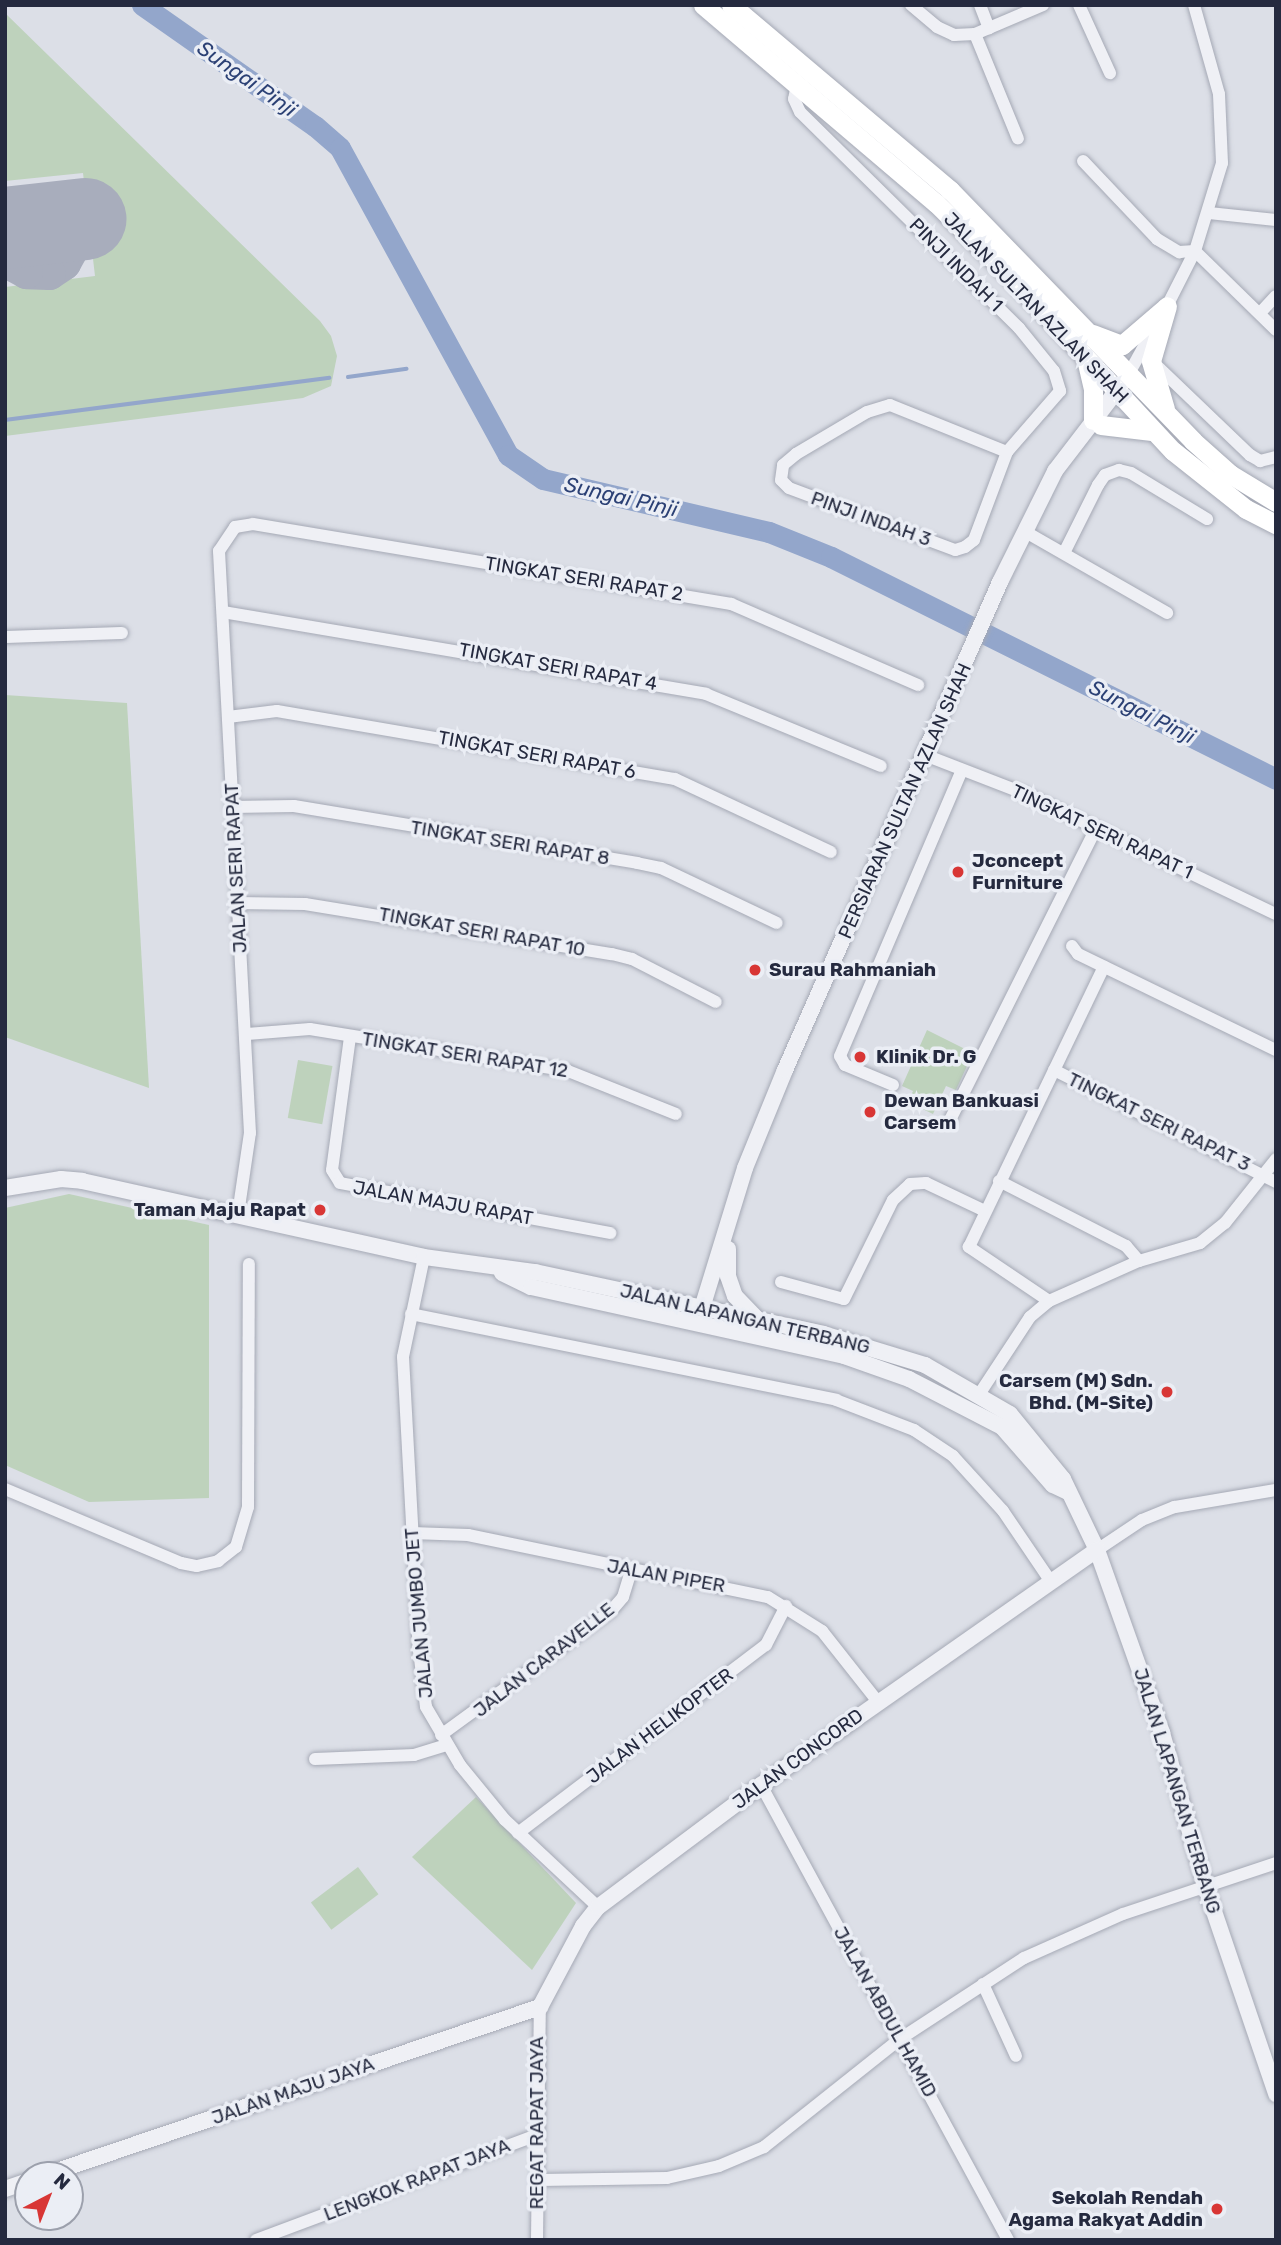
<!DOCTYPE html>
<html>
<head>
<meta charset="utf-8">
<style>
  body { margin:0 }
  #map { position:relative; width:1281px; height:2245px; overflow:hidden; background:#dcdfe7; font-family:Rubik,sans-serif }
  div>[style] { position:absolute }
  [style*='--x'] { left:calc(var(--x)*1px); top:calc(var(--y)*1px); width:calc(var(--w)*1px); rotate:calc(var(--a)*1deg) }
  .green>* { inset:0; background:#bed2bc; transform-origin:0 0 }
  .stream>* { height:3.5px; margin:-1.75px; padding:0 1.75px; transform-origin:1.75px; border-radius:1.75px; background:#93a6cb }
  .river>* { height:21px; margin:-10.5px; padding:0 10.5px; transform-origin:10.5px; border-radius:10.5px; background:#93a6cb }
  .taxiway>* { height:33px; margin:-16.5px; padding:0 16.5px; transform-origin:16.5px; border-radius:16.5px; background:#a8adbc }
  .runway>* { height:82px; margin:-41px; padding:0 41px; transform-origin:41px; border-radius:41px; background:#a8adbc }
  .roads { filter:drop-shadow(0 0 2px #a5a9b5) drop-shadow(0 0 2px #a5a9b5) }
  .minor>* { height:12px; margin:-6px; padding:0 6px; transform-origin:6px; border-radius:6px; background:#eff0f5 }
  .tertiary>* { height:16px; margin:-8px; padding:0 8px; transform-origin:8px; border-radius:8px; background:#eff0f5 }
  .primary>* { height:19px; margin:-9.5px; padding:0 9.5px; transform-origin:9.5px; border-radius:9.5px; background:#fff }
  .dots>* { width:19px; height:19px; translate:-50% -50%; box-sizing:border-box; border:4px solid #ebeef5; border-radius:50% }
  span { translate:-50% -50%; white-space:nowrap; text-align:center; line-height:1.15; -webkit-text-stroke:7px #ebeef5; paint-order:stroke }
  .street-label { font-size:19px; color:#252a3f }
  .poi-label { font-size:19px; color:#252a3f; font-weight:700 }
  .left { translate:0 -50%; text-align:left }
  .right { translate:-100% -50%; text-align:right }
  .water-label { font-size:21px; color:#2c4175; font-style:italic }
  .frame { position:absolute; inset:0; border:7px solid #252a3f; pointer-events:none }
  .north { position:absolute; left:14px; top:2161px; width:70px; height:70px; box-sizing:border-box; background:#ebeef5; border:2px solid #9ca0ac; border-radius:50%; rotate:42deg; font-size:19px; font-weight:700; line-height:28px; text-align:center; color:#252a3f }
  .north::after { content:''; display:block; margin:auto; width:24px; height:32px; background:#d83635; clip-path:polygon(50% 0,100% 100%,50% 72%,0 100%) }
</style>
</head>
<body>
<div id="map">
  <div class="green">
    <i style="clip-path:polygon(5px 13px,320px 321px,331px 336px,337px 356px,331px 386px,303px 398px,5px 436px,5px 287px,95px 276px,83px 173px,5px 181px)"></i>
    <i style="clip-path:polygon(5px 695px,127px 703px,149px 1088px,5px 1037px)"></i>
    <i style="clip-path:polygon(927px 1030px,973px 1053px,956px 1090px,946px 1086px,933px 1114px,908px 1102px,913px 1091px,902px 1086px)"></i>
    <i style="left:298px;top:1060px;width:35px;height:59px;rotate:10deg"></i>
    <i style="clip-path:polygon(69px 1194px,209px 1225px,209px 1498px,89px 1502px,5px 1465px,5px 1208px)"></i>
    <i style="clip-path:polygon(476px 1797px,576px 1903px,532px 1970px,412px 1857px)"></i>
    <i style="left:358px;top:1867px;width:34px;height:59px;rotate:53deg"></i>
  </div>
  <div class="stream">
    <i style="--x:348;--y:377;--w:59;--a:-7.9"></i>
    <i style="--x:5;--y:420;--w:327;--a:-7.4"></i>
  </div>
  <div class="river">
    <i style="--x:142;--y:5;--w:211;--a:35"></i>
    <i style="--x:315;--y:126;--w:33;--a:41"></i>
    <i style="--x:340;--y:148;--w:350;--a:61.3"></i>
    <i style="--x:508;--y:455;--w:42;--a:34.4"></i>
    <i style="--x:543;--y:479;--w:232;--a:13.2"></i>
    <i style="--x:769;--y:532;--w:67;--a:22"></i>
    <i style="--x:831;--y:557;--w:497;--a:26.5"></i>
  </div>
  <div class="taxiway">
    <i style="--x:5;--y:213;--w:29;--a:-20"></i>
    <i style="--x:32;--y:203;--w:21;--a:3"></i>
    <i style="--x:53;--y:204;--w:21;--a:37"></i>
    <i style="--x:70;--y:217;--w:26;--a:79"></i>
    <i style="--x:75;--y:243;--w:23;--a:119"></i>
    <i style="--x:64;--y:263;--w:18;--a:146"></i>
    <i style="--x:49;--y:273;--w:23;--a:-178"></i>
    <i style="--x:26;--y:272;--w:24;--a:-152"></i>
  </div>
  <div class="runway">
    <i style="--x:5;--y:228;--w:81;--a:-6.4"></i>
  </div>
  <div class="roads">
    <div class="minor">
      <i style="--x:911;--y:5;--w:34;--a:40"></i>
      <i style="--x:937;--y:27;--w:19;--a:25"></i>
      <i style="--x:954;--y:35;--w:21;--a:-3"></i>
      <i style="--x:975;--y:34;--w:74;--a:-23.1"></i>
      <i style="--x:980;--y:5;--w:25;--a:69"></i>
      <i style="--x:1079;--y:5;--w:75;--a:65.5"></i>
      <i style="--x:975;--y:34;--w:113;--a:67.7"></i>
      <i style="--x:797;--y:85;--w:14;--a:102"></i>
      <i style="--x:794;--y:99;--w:14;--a:65"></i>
      <i style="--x:800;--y:112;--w:308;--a:44.6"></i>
      <i style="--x:1019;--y:328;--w:55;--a:50.9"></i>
      <i style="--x:1054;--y:371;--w:21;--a:73"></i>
      <i style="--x:1060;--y:391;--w:81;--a:131"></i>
      <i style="--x:1007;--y:452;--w:94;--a:110.6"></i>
      <i style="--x:974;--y:540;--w:11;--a:142"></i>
      <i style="--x:965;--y:547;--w:10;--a:163"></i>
      <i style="--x:955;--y:550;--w:177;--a:-159.5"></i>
      <i style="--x:789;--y:488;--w:11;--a:-135"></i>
      <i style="--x:781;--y:480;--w:15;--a:-82"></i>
      <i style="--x:783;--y:465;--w:17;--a:-40"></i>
      <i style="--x:796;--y:454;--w:82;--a:-30.6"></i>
      <i style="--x:867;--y:412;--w:24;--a:-17"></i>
      <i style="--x:890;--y:405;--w:126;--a:21.9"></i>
      <i style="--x:1083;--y:161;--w:108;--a:46.5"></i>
      <i style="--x:1157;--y:239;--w:26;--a:31"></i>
      <i style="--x:1179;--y:252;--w:16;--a:-4"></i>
      <i style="--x:1195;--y:251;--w:113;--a:44.3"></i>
      <i style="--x:1209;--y:213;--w:67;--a:6"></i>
      <i style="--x:1164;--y:312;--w:68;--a:-63.1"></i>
      <i style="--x:1195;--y:251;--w:92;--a:-72.9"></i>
      <i style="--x:1222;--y:163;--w:69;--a:-92.5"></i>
      <i style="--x:1219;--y:94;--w:92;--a:-105.7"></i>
      <i style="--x:1260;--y:313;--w:23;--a:-47"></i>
      <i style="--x:1155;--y:364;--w:132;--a:43.8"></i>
      <i style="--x:1250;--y:455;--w:12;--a:31"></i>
      <i style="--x:1260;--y:461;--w:16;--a:-14"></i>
      <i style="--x:1127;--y:377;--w:54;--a:-61"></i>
      <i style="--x:1024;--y:531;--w:165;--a:29.8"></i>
      <i style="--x:1064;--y:553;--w:76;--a:-63.4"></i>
      <i style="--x:1098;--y:485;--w:12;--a:-55"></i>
      <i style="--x:1105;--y:475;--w:15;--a:-20"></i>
      <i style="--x:1119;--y:470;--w:12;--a:14"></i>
      <i style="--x:1131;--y:473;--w:89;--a:31.2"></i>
      <i style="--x:223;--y:612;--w:490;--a:9.6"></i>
      <i style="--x:706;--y:694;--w:189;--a:22.4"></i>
      <i style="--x:5;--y:637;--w:117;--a:-2"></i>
      <i style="--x:228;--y:717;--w:49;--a:-7"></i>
      <i style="--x:277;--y:711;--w:404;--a:9.7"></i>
      <i style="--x:675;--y:779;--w:172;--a:25.1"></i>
      <i style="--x:925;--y:755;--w:105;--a:21.2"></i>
      <i style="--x:1023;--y:793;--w:280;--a:25.6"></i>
      <i style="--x:232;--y:807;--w:62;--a:-0.9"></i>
      <i style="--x:294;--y:806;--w:348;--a:9.4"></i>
      <i style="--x:637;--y:863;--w:25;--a:12"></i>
      <i style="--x:661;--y:868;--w:128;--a:25.4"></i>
      <i style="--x:237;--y:903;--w:68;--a:0.8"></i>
      <i style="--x:305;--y:904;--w:311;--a:9.3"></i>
      <i style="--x:612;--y:954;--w:21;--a:14"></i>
      <i style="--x:632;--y:959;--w:94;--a:27.1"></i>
      <i style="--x:1072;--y:946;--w:10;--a:53"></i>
      <i style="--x:1078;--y:954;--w:220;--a:25.9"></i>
      <i style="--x:247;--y:1034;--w:63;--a:-4.5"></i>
      <i style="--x:310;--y:1029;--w:261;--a:9.2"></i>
      <i style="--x:568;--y:1071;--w:116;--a:21.7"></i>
      <i style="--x:350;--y:1037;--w:134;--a:97.7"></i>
      <i style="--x:332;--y:1170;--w:15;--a:58"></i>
      <i style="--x:340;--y:1183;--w:275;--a:10.5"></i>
      <i style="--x:1054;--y:1070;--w:249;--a:26.8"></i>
      <i style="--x:893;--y:1085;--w:52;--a:-157.4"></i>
      <i style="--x:845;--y:1065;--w:10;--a:-119"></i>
      <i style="--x:840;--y:1056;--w:311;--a:-66.9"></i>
      <i style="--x:951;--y:1118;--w:324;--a:-63.4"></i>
      <i style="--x:999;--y:1181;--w:143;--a:27.1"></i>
      <i style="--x:1126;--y:1246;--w:20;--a:49"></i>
      <i style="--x:238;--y:1214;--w:82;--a:-81.6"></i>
      <i style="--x:250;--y:1133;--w:583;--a:-93.05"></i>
      <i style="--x:219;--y:551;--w:29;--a:-56"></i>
      <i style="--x:235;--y:527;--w:18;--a:-9"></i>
      <i style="--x:253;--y:524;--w:485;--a:9.5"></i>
      <i style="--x:731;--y:604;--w:204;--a:23.4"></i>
      <i style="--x:424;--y:1257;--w:102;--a:101.9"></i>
      <i style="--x:403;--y:1357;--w:293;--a:86.9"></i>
      <i style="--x:419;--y:1650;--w:57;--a:83"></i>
      <i style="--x:426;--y:1707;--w:67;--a:59.6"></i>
      <i style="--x:460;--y:1765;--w:71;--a:50.7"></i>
      <i style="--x:505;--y:1820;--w:127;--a:43.1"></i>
      <i style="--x:781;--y:1282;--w:65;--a:15.1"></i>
      <i style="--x:844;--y:1299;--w:110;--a:-63.7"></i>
      <i style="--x:893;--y:1200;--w:23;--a:-43"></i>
      <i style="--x:910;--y:1184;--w:16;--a:-4"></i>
      <i style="--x:926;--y:1183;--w:65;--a:25.4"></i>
      <i style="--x:1049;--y:1301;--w:97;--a:-146"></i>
      <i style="--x:969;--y:1247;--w:311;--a:-64.3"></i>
      <i style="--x:411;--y:1314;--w:434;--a:11.4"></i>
      <i style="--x:836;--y:1400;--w:84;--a:21"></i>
      <i style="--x:914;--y:1430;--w:47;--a:33.7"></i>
      <i style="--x:953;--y:1456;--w:74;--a:47.7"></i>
      <i style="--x:1003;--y:1511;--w:86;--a:55.9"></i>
      <i style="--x:980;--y:1393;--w:91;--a:-56.7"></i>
      <i style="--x:1030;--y:1317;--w:25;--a:-40"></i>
      <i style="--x:1049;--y:1301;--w:98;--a:-24"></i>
      <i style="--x:1139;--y:1261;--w:64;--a:-16.4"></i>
      <i style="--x:1200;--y:1243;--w:32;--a:-39"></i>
      <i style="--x:1225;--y:1223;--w:82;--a:-51.4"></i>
      <i style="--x:5;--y:1489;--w:191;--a:22.8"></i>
      <i style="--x:181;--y:1563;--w:16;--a:11"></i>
      <i style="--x:197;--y:1566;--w:22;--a:-13"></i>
      <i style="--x:218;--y:1561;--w:23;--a:-38"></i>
      <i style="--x:236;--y:1547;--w:42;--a:-73.3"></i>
      <i style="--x:248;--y:1507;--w:243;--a:-89.8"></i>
      <i style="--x:412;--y:1533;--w:56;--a:2"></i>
      <i style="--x:468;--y:1535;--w:306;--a:11.7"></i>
      <i style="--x:768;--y:1597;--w:64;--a:32.2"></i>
      <i style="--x:822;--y:1631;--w:90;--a:51.7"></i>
      <i style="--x:1097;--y:1550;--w:54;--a:-33.7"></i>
      <i style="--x:1142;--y:1520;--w:35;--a:-22"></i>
      <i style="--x:1175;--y:1507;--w:102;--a:-9.6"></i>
      <i style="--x:441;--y:1735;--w:210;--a:-36.1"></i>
      <i style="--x:611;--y:1611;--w:18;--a:-49"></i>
      <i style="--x:623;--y:1597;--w:27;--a:-73"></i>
      <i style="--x:315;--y:1759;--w:99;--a:-2.3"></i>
      <i style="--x:414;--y:1755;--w:34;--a:-17"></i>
      <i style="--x:761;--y:1785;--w:518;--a:61.5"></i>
      <i style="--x:518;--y:1833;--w:311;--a:-37.2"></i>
      <i style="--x:766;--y:1645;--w:44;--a:-62.9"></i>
      <i style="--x:983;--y:1984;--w:79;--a:65.4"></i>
      <i style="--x:540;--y:2180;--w:127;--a:-0.9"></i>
      <i style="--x:667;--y:2178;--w:53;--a:-13"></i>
      <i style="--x:719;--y:2166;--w:49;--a:-22.9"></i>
      <i style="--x:764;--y:2147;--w:174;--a:-38.5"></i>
      <i style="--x:900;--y:2039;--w:148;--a:-33.2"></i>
      <i style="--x:1024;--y:1958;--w:108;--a:-24"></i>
      <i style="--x:1123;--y:1914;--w:161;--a:-18.4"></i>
      <i style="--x:256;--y:2240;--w:302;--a:-20.5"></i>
      <i style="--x:537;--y:2240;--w:233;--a:-89.3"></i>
    </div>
    <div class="tertiary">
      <i style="--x:5;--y:1188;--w:57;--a:-9.1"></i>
      <i style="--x:61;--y:1179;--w:21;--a:5"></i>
      <i style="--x:82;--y:1181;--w:350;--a:12.5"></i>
      <i style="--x:424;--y:1257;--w:112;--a:7.7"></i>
      <i style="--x:535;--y:1272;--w:295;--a:12.1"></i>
      <i style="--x:823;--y:1334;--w:107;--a:16.9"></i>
      <i style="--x:925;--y:1365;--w:98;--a:30"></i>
      <i style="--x:1010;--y:1414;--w:84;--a:50.8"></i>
      <i style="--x:1063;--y:1479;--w:79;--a:64.4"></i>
      <i style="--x:1097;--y:1550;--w:194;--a:70.4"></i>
      <i style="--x:1162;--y:1733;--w:158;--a:74.2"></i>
      <i style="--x:1205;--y:1885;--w:221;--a:71.2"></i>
      <i style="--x:728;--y:1249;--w:27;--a:90"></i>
      <i style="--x:728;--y:1276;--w:21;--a:71"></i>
      <i style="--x:735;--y:1296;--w:33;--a:46"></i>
      <i style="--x:502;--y:1273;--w:32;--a:26"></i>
      <i style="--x:531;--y:1287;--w:321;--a:12.4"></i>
      <i style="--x:844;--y:1356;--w:69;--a:19.5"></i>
      <i style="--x:909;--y:1379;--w:105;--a:27.3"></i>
      <i style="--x:1002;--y:1427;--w:77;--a:48.7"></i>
      <i style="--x:1053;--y:1485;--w:17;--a:25"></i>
      <i style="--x:702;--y:1308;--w:146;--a:-72.9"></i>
      <i style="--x:745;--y:1168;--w:106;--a:-67.8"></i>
      <i style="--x:785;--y:1070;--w:533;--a:-66.22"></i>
      <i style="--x:1000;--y:582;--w:124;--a:-63.6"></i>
      <i style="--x:1055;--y:471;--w:113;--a:-52.5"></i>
      <i style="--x:45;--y:2175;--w:523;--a:-18.75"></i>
      <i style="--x:540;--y:2007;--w:92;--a:-62"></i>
      <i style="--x:583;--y:1926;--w:24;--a:-52"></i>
      <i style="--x:598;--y:1907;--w:204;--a:-36.8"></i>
      <i style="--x:761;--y:1785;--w:410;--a:-35"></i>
      <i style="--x:5;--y:2189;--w:24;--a:-19"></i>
    </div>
    <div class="primary">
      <i style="--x:703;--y:5;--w:306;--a:40.4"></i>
      <i style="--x:936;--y:203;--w:107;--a:44.6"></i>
      <i style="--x:1012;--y:278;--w:236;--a:47.1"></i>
      <i style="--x:1173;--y:451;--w:93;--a:38.5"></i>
      <i style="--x:1246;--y:509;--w:34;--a:27"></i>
      <i style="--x:731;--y:5;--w:287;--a:40.2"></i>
      <i style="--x:950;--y:190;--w:349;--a:45.9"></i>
      <i style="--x:1193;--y:441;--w:50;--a:41.7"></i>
      <i style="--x:1230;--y:474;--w:54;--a:31.3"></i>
      <i style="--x:1093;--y:334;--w:31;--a:21"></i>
      <i style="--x:1122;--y:345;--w:57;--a:-40.7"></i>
      <i style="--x:1087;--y:363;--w:26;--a:77"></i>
      <i style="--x:1093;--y:388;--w:32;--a:90"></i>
      <i style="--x:1165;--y:409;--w:50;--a:-106.3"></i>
      <i style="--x:1151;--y:361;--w:57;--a:-73.8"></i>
      <i style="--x:1101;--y:425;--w:51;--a:6.7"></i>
    </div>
  </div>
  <div class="dots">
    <i style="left:958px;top:872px;background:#d83635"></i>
    <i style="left:755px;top:970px;background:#d83635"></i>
    <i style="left:860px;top:1057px;background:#d83635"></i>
    <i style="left:870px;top:1112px;background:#d83635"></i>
    <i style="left:320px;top:1210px;background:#d83635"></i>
    <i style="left:1167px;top:1392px;background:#d83635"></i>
    <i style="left:1217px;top:2209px;background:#d83635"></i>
  </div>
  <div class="street-label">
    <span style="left:956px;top:265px;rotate:45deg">PINJI INDAH 1</span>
    <span style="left:1036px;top:308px;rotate:46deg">JALAN SULTAN AZLAN SHAH</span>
    <span style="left:871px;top:519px;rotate:20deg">PINJI INDAH 3</span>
    <span style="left:584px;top:579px;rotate:9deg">TINGKAT SERI RAPAT 2</span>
    <span style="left:558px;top:667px;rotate:10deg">TINGKAT SERI RAPAT 4</span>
    <span style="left:537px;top:755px;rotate:10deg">TINGKAT SERI RAPAT 6</span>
    <span style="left:905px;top:801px;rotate:-66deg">PERSIARAN SULTAN AZLAN SHAH</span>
    <span style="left:1102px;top:832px;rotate:25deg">TINGKAT SERI RAPAT 1</span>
    <span style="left:510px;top:843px;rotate:9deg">TINGKAT SERI RAPAT 8</span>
    <span style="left:236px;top:868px;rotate:-93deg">JALAN SERI RAPAT</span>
    <span style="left:482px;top:932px;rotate:10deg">TINGKAT SERI RAPAT 10</span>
    <span style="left:465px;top:1055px;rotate:9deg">TINGKAT SERI RAPAT 12</span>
    <span style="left:1159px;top:1122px;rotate:26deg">TINGKAT SERI RAPAT 3</span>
    <span style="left:443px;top:1203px;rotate:10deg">JALAN MAJU RAPAT</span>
    <span style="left:745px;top:1319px;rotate:13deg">JALAN LAPANGAN TERBANG</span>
    <span style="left:666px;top:1576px;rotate:10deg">JALAN PIPER</span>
    <span style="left:419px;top:1613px;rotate:-95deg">JALAN JUMBO JET</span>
    <span style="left:544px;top:1660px;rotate:-38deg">JALAN CARAVELLE</span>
    <span style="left:660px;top:1726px;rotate:-37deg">JALAN HELIKOPTER</span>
    <span style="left:798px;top:1759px;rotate:-36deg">JALAN CONCORD</span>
    <span style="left:1177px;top:1791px;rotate:73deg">JALAN LAPANGAN TERBANG</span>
    <span style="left:885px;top:2012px;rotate:61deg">JALAN ABDUL HAMID</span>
    <span style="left:293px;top:2091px;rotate:-19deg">JALAN MAJU JAYA</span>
    <span style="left:537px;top:2123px;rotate:-90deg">REGAT RAPAT JAYA</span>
    <span style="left:417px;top:2180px;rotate:-21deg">LENGKOK RAPAT JAYA</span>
  </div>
  <div class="poi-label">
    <span class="left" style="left:972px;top:872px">Jconcept<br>Furniture</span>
    <span class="left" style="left:769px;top:970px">Surau Rahmaniah</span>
    <span class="left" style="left:876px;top:1057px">Klinik Dr. G</span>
    <span class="left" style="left:884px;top:1112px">Dewan Bankuasi<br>Carsem</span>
    <span class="right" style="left:306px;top:1210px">Taman Maju Rapat</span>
    <span class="right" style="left:1153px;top:1392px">Carsem (M) Sdn.<br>Bhd. (M-Site)</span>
    <span class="right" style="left:1203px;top:2209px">Sekolah Rendah<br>Agama Rakyat Addin</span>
  </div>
  <div class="water-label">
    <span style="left:247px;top:79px;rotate:35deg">Sungai Pinji</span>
    <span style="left:621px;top:497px;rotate:13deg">Sungai Pinji</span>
    <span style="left:1142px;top:712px;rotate:27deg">Sungai Pinji</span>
  </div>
  <div class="frame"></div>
  <div class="north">N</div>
</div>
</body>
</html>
